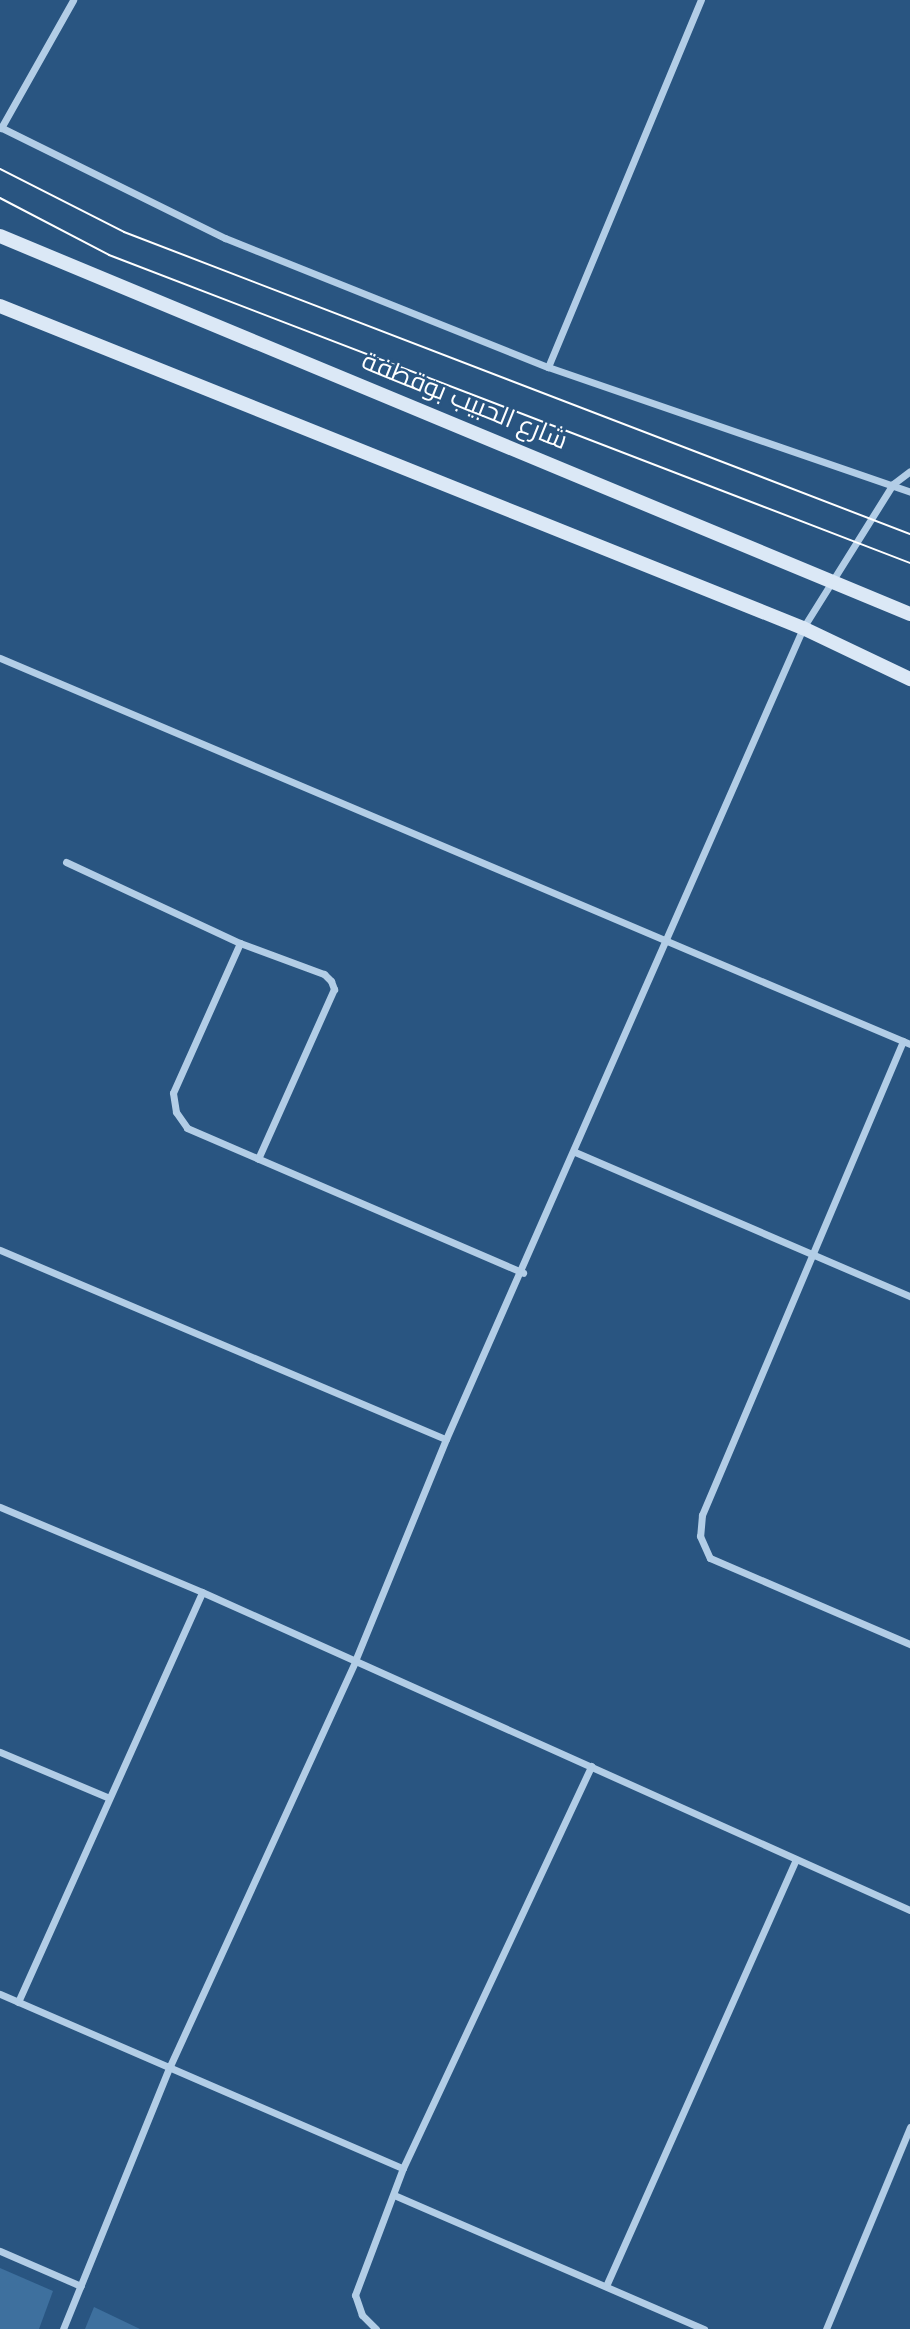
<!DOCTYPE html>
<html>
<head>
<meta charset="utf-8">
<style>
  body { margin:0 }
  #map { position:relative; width:910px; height:2329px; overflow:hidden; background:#295581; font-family:Mulish,Cairo,sans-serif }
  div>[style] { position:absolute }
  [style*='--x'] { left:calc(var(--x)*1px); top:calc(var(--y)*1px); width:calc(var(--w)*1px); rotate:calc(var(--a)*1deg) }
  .green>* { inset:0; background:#3e709e }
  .street>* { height:7px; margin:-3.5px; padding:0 3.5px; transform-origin:3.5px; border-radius:3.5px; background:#b2cde6 }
  .secondary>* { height:14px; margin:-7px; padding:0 7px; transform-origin:7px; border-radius:7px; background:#dbe8f6 }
  .tram>* { height:2px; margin:-1px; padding:0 1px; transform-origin:1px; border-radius:1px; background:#fff }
  span { translate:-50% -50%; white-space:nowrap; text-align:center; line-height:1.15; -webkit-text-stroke:5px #295581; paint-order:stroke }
  .street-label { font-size:26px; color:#fff }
</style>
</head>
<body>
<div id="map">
  <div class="green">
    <i style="clip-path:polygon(0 2268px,53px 2291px,39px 2329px,0 2329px)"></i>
    <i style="clip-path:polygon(94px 2307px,140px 2329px,85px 2329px)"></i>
  </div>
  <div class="street">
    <i style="--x:0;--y:127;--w:251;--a:26.3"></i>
    <i style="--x:225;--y:238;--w:348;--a:21.8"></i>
    <i style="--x:548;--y:367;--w:383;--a:19"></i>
    <i style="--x:1;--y:128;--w:147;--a:-60.6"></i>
    <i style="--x:548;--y:367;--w:398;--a:-67.4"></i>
    <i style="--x:0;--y:658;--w:988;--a:22.99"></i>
    <i style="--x:66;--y:862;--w:192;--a:25"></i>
    <i style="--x:240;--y:943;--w:90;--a:20.3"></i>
    <i style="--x:324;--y:974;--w:10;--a:45"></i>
    <i style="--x:331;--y:981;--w:9;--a:69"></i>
    <i style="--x:334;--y:989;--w:186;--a:114.1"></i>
    <i style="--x:240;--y:943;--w:164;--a:114.1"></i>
    <i style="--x:173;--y:1093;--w:19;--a:81"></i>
    <i style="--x:176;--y:1112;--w:19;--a:55"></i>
    <i style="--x:187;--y:1128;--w:366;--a:23.3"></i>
    <i style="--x:903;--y:1041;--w:515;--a:112.98"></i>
    <i style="--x:702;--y:1515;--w:21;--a:95"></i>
    <i style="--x:700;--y:1536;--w:24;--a:66"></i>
    <i style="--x:710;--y:1558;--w:218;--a:23.3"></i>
    <i style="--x:575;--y:1152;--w:365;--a:23.3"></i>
    <i style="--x:0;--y:1250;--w:484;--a:23"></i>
    <i style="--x:0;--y:1507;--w:219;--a:22.8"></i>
    <i style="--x:202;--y:1592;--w:776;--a:24.19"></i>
    <i style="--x:0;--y:1752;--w:116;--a:22.8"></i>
    <i style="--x:0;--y:1994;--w:439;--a:23.4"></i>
    <i style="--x:18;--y:2002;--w:449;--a:-65.8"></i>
    <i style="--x:394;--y:2195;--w:338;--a:23.4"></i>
    <i style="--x:0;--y:2251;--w:88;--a:23.4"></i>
    <i style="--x:606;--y:2286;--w:467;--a:-66"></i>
    <i style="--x:63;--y:2329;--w:284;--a:-67.9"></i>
    <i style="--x:170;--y:2066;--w:445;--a:-65.4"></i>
    <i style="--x:355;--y:1661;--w:240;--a:-67.7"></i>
    <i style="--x:446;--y:1439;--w:886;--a:-66.24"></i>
    <i style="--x:803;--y:628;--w:170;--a:-58"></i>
    <i style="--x:893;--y:484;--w:21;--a:-37"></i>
    <i style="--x:376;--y:2329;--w:20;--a:-135"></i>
    <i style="--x:362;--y:2315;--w:21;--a:-109"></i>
    <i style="--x:355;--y:2295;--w:136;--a:-69.3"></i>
    <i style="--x:403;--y:2168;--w:444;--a:-64.9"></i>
    <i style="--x:826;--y:2329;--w:219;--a:-67.4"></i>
  </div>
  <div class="secondary">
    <i style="--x:0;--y:236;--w:985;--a:22.56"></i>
    <i style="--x:0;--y:306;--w:865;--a:21.85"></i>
    <i style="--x:803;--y:628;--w:119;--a:25.5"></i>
  </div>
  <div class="tram">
    <i style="--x:0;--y:169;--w:139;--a:26.9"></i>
    <i style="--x:124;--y:232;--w:842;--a:21.02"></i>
    <i style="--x:0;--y:198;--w:123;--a:27.6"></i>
    <i style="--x:109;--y:255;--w:858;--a:21.03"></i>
  </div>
  <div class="street-label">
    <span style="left:465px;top:400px;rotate:22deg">شارع الحبيب بوقطفة</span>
  </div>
</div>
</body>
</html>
